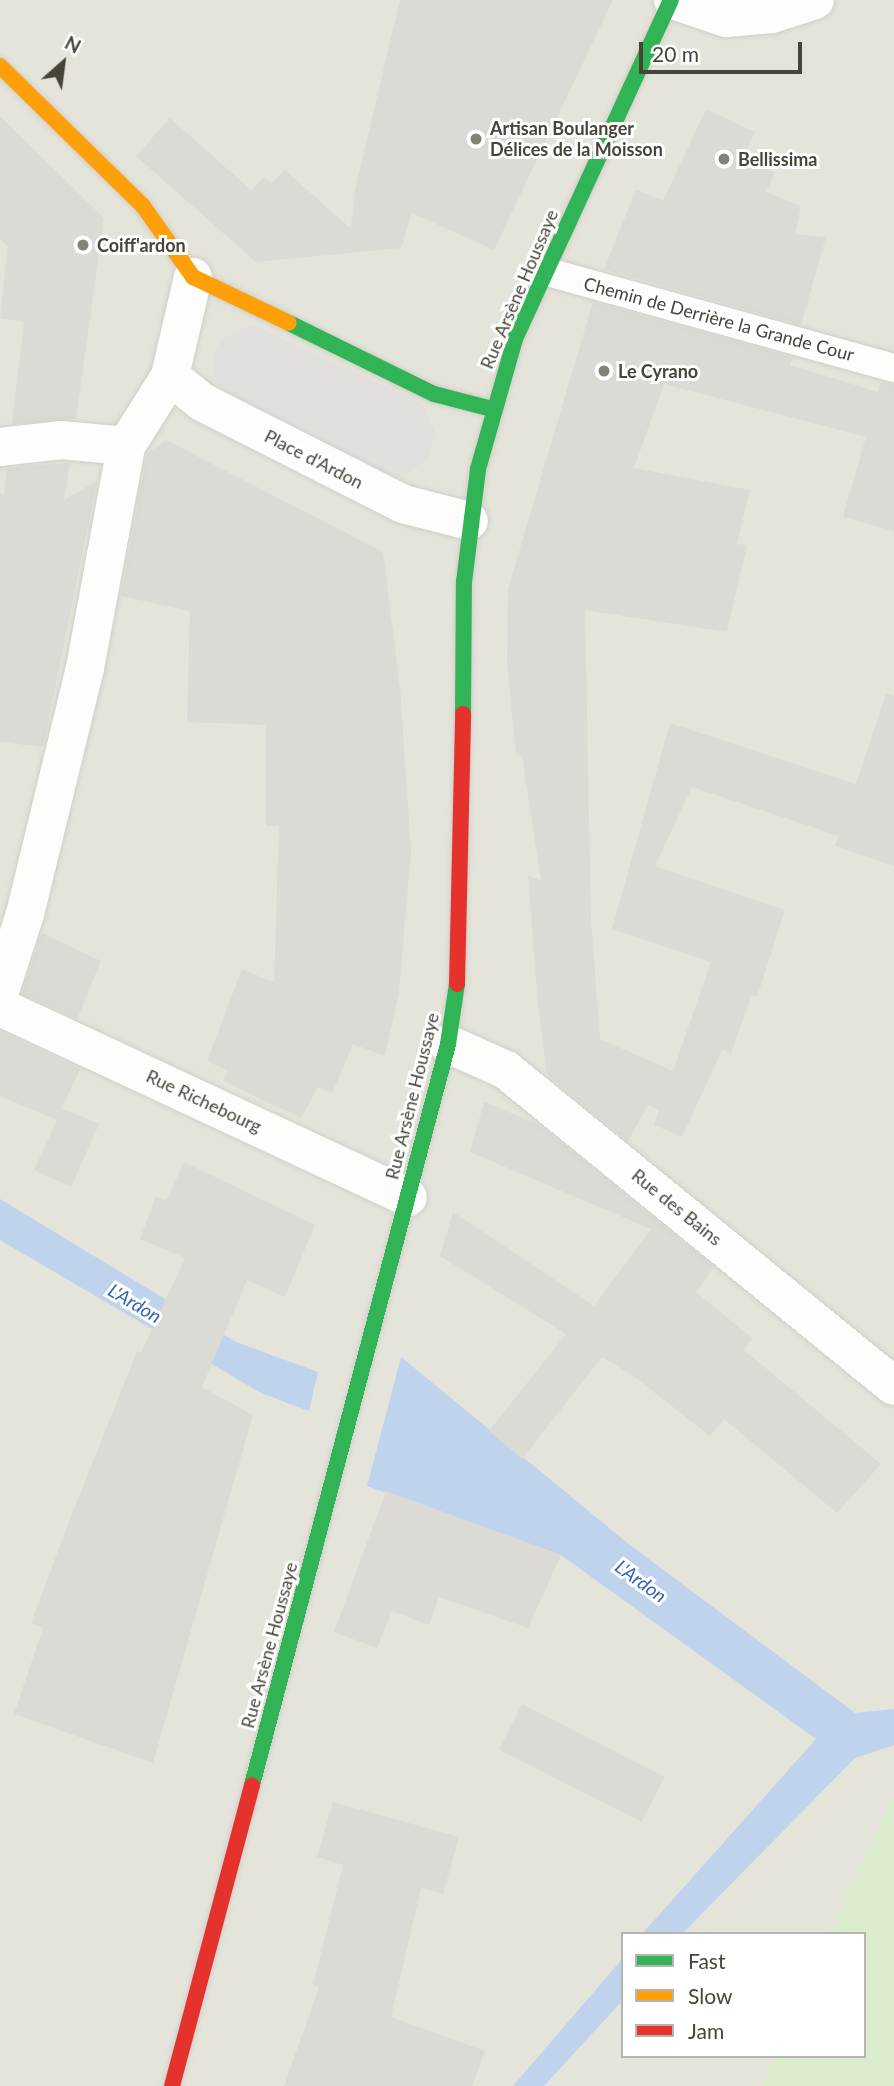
<!DOCTYPE html>
<html>
<head>
<meta charset="utf-8">
<style>
  body { margin:0 }
  #map { position:relative; width:894px; height:2086px; overflow:hidden; background:#f2f1ec; font-family:Lato,sans-serif }
  div>[style] { position:absolute }
  [style*='--x'] { left:calc(var(--x)*1px); top:calc(var(--y)*1px); width:calc(var(--w)*1px); rotate:calc(var(--a)*1deg) }
  .residential>* { inset:0; background:#e5e4da }
  .green>* { inset:0; background:#daeccd }
  .parking>* { inset:0; background:#e1e0dc }
  .water>* { inset:0; background:#bfd3ed }
  .building>* { inset:0; background:#dbdad4; transform-origin:0 0 }
  .roads { filter:drop-shadow(0 0 2px #d0cfc9) drop-shadow(0 0 2px #d0cfc9) }
  .lane>* { height:28px; margin:-14px; padding:0 14px; transform-origin:14px; border-radius:14px; background:#fdfdfc }
  .street>* { height:38px; margin:-19px; padding:0 19px; transform-origin:19px; border-radius:19px; background:#fdfdfc }
  .fast>* { height:16px; margin:-8px; padding:0 8px; transform-origin:8px; border-radius:8px; background:#30b455 }
  .slow>* { height:16px; margin:-8px; padding:0 8px; transform-origin:8px; border-radius:8px; background:#ff9f0a }
  .jam>* { height:16px; margin:-8px; padding:0 8px; transform-origin:8px; border-radius:8px; background:#e5322d }
  .dots>* { width:19px; height:19px; translate:-50% -50%; box-sizing:border-box; border:4px solid #fff; border-radius:50% }
  span { translate:-50% -50%; white-space:nowrap; text-align:center; line-height:1.15; -webkit-text-stroke:6px #fff; paint-order:stroke }
  .poi-label { font-size:18px; color:#484438; font-weight:700 }
  .left { translate:0 -50%; text-align:left }
  .street-label { font-size:18px; color:#484438 }
  .water-label { font-size:19px; color:#3467b0; font-style:italic }
  .legend { position:absolute; left:621px; top:1932px; width:245px; height:126px; box-sizing:border-box; background:#fff; border:2px solid #b6b4af; margin:0; padding:9px 12px; list-style:none; font-size:21px; color:#484438 }
  .legend li { display:flex; align-items:center; gap:14px; height:35px }
  .legend b { width:35px; border:2px solid #b6b4af }
  .north { position:absolute; left:28px; top:28px; width:70px; height:70px; -webkit-text-stroke:5px #fff; paint-order:stroke; rotate:28deg; font-size:19px; font-weight:700; line-height:28px; text-align:center; color:#484438 }
  .north::after { content:''; display:block; margin:auto; width:24px; height:32px; background:#484438; clip-path:polygon(50% 0,100% 100%,50% 72%,0 100%) }
  .scale { position:absolute; left:639px; top:42px; width:163px; height:32px; box-sizing:border-box; border:4px solid #484438; border-top:0; padding-left:9px; font-size:21px; line-height:24px; white-space:nowrap; color:#484438; -webkit-text-stroke:5px #fff; paint-order:stroke }
</style>
</head>
<body>
<div id="map">
  <div class="residential">
    <i style="clip-path:polygon(0 0,894px 0,894px 1794px,830px 1934px,623px 1934px,623px 2056px,775px 2056px,761px 2086px,0 2086px)"></i>
  </div>
  <div class="green">
    <i style="clip-path:polygon(894px 1794px,894px 2086px,761px 2086px,775px 2056px,864px 2056px,864px 1934px,830px 1934px)"></i>
  </div>
  <div class="parking">
    <i style="clip-path:polygon(252px 325px,422px 403px,436px 434px,428px 458px,407px 474px,385px 477px,236px 401px,214px 378px,214px 353px,222px 339px)"></i>
  </div>
  <div class="water">
    <i style="clip-path:polygon(0 1199px,236px 1342px,318px 1372px,309px 1411px,261px 1393px,0 1240px)"></i>
    <i style="clip-path:polygon(401px 1357px,630px 1545px,855px 1713px,894px 1709px,894px 1745px,855px 1758px,682px 1934px,642px 1934px,816px 1739px,561px 1555px,367px 1486px)"></i>
    <i style="clip-path:polygon(623px 1958px,623px 2000px,544px 2086px,513px 2086px)"></i>
  </div>
  <div class="building">
    <i style="clip-path:polygon(400px 0,613px 0,494px 250px,412px 213px,401px 248px,256px 262px,136px 156px,170px 118px,251px 190px,264px 177px,271px 183px,285px 170px,351px 229px,355px 190px)"></i>
    <i style="clip-path:polygon(706px 109px,755px 132px,743px 157px,775px 172px,766px 192px,801px 206px,795px 234px,826px 237px,801px 325px,604px 269px,636px 190px,663px 201px)"></i>
    <i style="clip-path:polygon(0 116px,104px 218px,76px 419px,12px 424px,24px 322px,0 318px,8px 246px,0 239px)"></i>
    <i style="clip-path:polygon(593px 302px,793px 357px,790px 365px,878px 392px,881px 383px,894px 384px,894px 531px,843px 517px,866px 437px,664px 384px,634px 468px,750px 490px,737px 544px,747px 545px,727px 632px,585px 610px,591px 921px,600px 1039px,673px 1071px,711px 962px,612px 929px,670px 723px,856px 784px,886px 694px,894px 696px,894px 866px,835px 846px,839px 836px,692px 787px,655px 866px,785px 910px,757px 997px,752px 995px,731px 1053px,722px 1050px,682px 1137px,654px 1125px,659px 1111px,648px 1105px,628px 1141px,547px 1075px,538px 1004px,528px 876px,541px 880px,522px 756px,516px 755px,507px 662px,508px 589px)"></i>
    <i style="clip-path:polygon(166px 440px,383px 552px,400px 688px,411px 851px,399px 993px,385px 1056px,353px 1044px,332px 1093px,318px 1087px,301px 1118px,223px 1081px,228px 1071px,207px 1061px,242px 969px,274px 982px,279px 826px,266px 826px,266px 725px,187px 722px,190px 611px,121px 596px,147px 454px)"></i>
    <i style="clip-path:polygon(70px 463px,64px 500px,97px 481px,43px 747px,0 742px,0 493px,4px 494px,7px 468px)"></i>
    <i style="clip-path:polygon(42px 933px,101px 961px,77px 1019px,22px 993px)"></i>
    <i style="clip-path:polygon(0 1031px,80px 1069px,62px 1108px,99px 1124px,71px 1187px,34px 1170px,57px 1120px,0 1096px)"></i>
    <i style="clip-path:polygon(484px 1102px,538px 1124px,714px 1267px,696px 1292px,752px 1338px,744px 1350px,881px 1464px,837px 1513px,724px 1419px,710px 1436px,632px 1375px,602px 1357px,522px 1459px,489px 1431px,566px 1334px,440px 1256px,453px 1212px,594px 1306px,651px 1229px,470px 1152px)"></i>
    <i style="clip-path:polygon(184px 1162px,315px 1225px,285px 1297px,247px 1280px,202px 1387px,253px 1415px,153px 1763px,14px 1714px,43px 1628px,31px 1623px,70px 1519px,137px 1351px,141px 1353px,185px 1258px,140px 1239px,156px 1196px,166px 1201px)"></i>
    <i style="clip-path:polygon(386px 1491px,561px 1555px,528px 1628px,439px 1597px,429px 1625px,392px 1611px,377px 1648px,334px 1632px)"></i>
    <i style="left:522px;top:1704px;width:160px;height:51px;rotate:27deg"></i>
    <i style="clip-path:polygon(333px 1802px,459px 1837px,443px 1894px,421px 1888px,391px 2017px,485px 2051px,472px 2086px,284px 2086px,319px 1987px,313px 1985px,343px 1865px,317px 1857px)"></i>
  </div>
  <div class="roads">
    <div class="lane">
      <i style="--x:544;--y:271;--w:363;--a:15.5"></i>
    </div>
    <div class="street">
      <i style="--x:673;--y:0;--w:56;--a:18.8"></i>
      <i style="--x:726;--y:18;--w:46;--a:-5"></i>
      <i style="--x:772;--y:14;--w:45;--a:-18"></i>
      <i style="--x:193;--y:277;--w:102;--a:103.1"></i>
      <i style="--x:170;--y:376;--w:41;--a:39.1"></i>
      <i style="--x:202;--y:402;--w:225;--a:26.9"></i>
      <i style="--x:403;--y:504;--w:68;--a:14.4"></i>
      <i style="--x:0;--y:447;--w:61;--a:-6.5"></i>
      <i style="--x:61;--y:440;--w:65;--a:5.3"></i>
      <i style="--x:126;--y:446;--w:83;--a:-57.8"></i>
      <i style="--x:0;--y:991;--w:81;--a:-72"></i>
      <i style="--x:25;--y:914;--w:253;--a:-76.3"></i>
      <i style="--x:85;--y:668;--w:226;--a:-79.5"></i>
      <i style="--x:0;--y:1007;--w:450;--a:25"></i>
      <i style="--x:448;--y:1044;--w:64;--a:24.1"></i>
      <i style="--x:506;--y:1070;--w:500;--a:39.16"></i>
    </div>
    <div class="fast">
      <i style="--x:289;--y:323;--w:161;--a:26.1"></i>
      <i style="--x:434;--y:394;--w:60;--a:14.5"></i>
      <i style="--x:463;--y:714;--w:132;--a:-89.6"></i>
      <i style="--x:464;--y:582;--w:114;--a:-82.9"></i>
      <i style="--x:478;--y:469;--w:135;--a:-74.1"></i>
      <i style="--x:515;--y:339;--w:373;--a:-65.3"></i>
      <i style="--x:252;--y:1785;--w:766;--a:-75.18"></i>
      <i style="--x:448;--y:1044;--w:61;--a:-81.5"></i>
    </div>
    <div class="slow">
      <i style="--x:0;--y:66;--w:200;--a:44.4"></i>
      <i style="--x:143;--y:206;--w:87;--a:54.8"></i>
      <i style="--x:193;--y:277;--w:106;--a:25.6"></i>
    </div>
    <div class="jam">
      <i style="--x:457;--y:984;--w:270;--a:-88.7"></i>
      <i style="--x:172;--y:2086;--w:311;--a:-75.1"></i>
    </div>
  </div>
  <div class="dots">
    <i style="left:476px;top:139px;background:#848177"></i>
    <i style="left:724px;top:159px;background:#848177"></i>
    <i style="left:83px;top:245px;background:#848177"></i>
    <i style="left:604px;top:371px;background:#848177"></i>
  </div>
  <div class="poi-label">
    <span class="left" style="left:490px;top:139px">Artisan Boulanger<br>Délices de la Moisson</span>
    <span class="left" style="left:738px;top:159px">Bellissima</span>
    <span class="left" style="left:97px;top:245px">Coiff'ardon</span>
    <span class="left" style="left:618px;top:371px">Le Cyrano</span>
  </div>
  <div class="street-label">
    <span style="left:519px;top:289px;rotate:-67deg">Rue Arsène Houssaye</span>
    <span style="left:719px;top:319px;rotate:15deg">Chemin de Derrière la Grande Cour</span>
    <span style="left:314px;top:459px;rotate:27deg">Place d'Ardon</span>
    <span style="left:412px;top:1096px;rotate:-76deg">Rue Arsène Houssaye</span>
    <span style="left:204px;top:1101px;rotate:25deg">Rue Richebourg</span>
    <span style="left:677px;top:1207px;rotate:39deg">Rue des Bains</span>
    <span style="left:269px;top:1645px;rotate:-75deg">Rue Arsène Houssaye</span>
  </div>
  <div class="water-label">
    <span style="left:135px;top:1303px;rotate:31deg">L'Ardon</span>
    <span style="left:641px;top:1581px;rotate:36deg">L'Ardon</span>
  </div>
  <ul class="legend">
  <li><b style="height:9px;background:#30b455"></b>Fast</li>
  <li><b style="height:9px;background:#ff9f0a"></b>Slow</li>
  <li><b style="height:9px;background:#e5322d"></b>Jam</li>
  </ul>
  <div class="north">N</div>
  <div class="scale">20 m</div>
</div>
</body>
</html>
